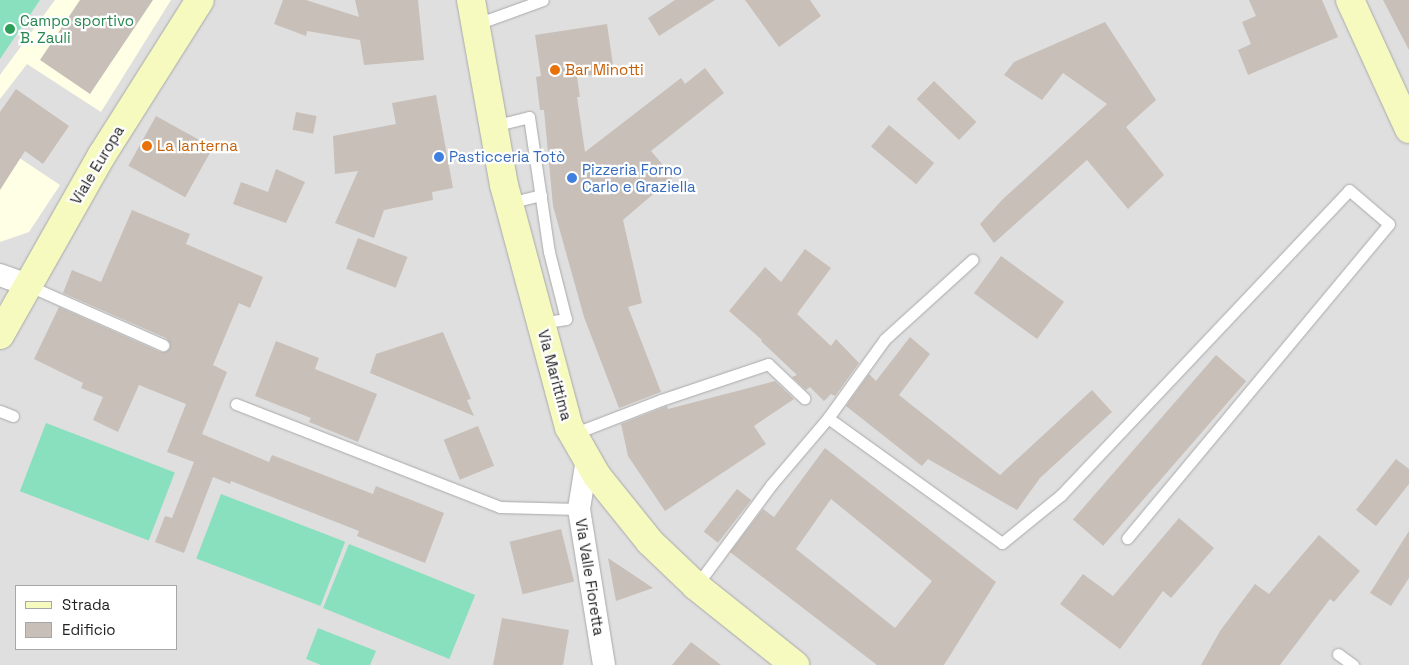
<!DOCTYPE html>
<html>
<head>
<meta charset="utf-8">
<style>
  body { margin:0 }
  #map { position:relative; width:1409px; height:665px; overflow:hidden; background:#f2efe9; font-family:"Space Grotesk",sans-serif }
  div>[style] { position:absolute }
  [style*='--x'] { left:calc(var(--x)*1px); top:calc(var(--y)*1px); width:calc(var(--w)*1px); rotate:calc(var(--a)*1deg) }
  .residential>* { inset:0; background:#e0dfdf }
  .education>* { inset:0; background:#ffffe5 }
  .pitch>* { inset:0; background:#88e0be; transform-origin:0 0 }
  .building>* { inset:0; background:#c7bfb8; transform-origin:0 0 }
  .roads { filter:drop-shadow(0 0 1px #a9a9a9) drop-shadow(0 0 1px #a9a9a9) }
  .lane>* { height:11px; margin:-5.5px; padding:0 5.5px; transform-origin:5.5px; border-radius:5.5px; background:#fff }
  .street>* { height:22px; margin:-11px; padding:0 11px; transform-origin:11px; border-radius:11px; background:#fff }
  .secondary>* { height:28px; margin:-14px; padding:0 14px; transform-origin:14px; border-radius:14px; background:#f7fabf }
  .dots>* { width:14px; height:14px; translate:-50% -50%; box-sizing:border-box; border:2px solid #fff; border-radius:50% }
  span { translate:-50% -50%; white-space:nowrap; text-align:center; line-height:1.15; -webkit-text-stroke:4.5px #fff; paint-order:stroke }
  .leisure-label { font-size:15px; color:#27864d }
  .left { translate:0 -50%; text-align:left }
  .food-label { font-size:15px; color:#c56008 }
  .shop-label { font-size:15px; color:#366cbe }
  .street-label { font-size:15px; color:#222 }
  .legend { position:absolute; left:15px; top:585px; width:162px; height:65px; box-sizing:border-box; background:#fff; border:1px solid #a7a7a7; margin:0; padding:6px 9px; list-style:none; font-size:15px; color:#222 }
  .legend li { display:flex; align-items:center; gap:10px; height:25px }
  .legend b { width:25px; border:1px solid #a7a7a7 }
</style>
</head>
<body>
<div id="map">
  <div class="residential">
    <i style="clip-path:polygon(evenodd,0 0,1409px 0,1409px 665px,0 665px,0 0,16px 586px,176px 586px,176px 649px,16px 649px,16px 586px)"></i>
  </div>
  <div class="education">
    <i style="clip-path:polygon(55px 0,171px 0,101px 112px,27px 64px,0 99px,0 75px)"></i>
    <i style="clip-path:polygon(0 145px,60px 185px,29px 232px,0 242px)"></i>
  </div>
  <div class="pitch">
    <i style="clip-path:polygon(0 0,40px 0,0 59px)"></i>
    <i style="left:46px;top:423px;width:138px;height:73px;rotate:21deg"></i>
    <i style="left:221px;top:494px;width:133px;height:69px;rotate:21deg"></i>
    <i style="left:349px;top:544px;width:136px;height:69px;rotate:22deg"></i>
    <i style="clip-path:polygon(318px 628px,376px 651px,370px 665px,321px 665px,306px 659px)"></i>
  </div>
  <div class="building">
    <i style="clip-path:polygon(80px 0,153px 0,90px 94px,40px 60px)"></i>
    <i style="clip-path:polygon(283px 0,306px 0,359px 17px,355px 0,418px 0,424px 60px,364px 65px,360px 40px,307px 31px,306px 36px,274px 24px)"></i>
    <i style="clip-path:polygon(675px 0,715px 0,659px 36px,648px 18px)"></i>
    <i style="clip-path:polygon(745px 0,810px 0,821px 16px,779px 47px)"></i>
    <i style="clip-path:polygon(1249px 0,1322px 0,1338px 37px,1248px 75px,1238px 50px,1251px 44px,1242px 22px,1256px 16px)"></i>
    <i style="clip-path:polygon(1383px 0,1409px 0,1409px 50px)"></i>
    <i style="clip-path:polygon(1105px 22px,1156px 100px,1126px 127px,1164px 175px,1128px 209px,1087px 160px,994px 243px,980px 224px,1002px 200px,1107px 104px,1063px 73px,1042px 100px,1004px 75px,1014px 62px)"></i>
    <i style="clip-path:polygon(607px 24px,614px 72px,577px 77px,580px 97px,577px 97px,585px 152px,681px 78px,685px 84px,705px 68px,724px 93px,651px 151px,673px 177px,623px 220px,642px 303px,628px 307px,661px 392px,619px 408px,584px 317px,553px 206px,544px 110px,540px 110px,536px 77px,541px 76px,535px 35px)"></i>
    <i style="left:934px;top:81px;width:59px;height:25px;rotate:44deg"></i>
    <i style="clip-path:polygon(16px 89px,69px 126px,43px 164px,25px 151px,0 190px,0 112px)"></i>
    <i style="clip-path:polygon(436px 95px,453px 188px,432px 192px,433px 200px,384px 210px,374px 238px,335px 223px,358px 171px,335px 174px,333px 136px,396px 124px,392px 103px)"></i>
    <i style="left:296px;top:112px;width:21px;height:18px;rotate:11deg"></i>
    <i style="left:156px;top:116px;width:65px;height:57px;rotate:29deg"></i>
    <i style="left:889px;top:125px;width:59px;height:28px;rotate:40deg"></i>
    <i style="clip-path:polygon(276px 169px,305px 182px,286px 223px,233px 204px,241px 182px,268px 192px)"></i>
    <i style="clip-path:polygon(132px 210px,190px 234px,186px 244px,263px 277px,250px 308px,239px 303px,213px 365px,227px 372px,202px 434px,269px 462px,272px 455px,373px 494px,376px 486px,444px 513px,425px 563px,357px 536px,359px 531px,231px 481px,230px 484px,213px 477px,184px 553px,155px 542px,165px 516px,172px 518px,194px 462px,167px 452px,186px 404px,139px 385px,118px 432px,93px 420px,103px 397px,81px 388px,83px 383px,34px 359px,59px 307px,160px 352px,164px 352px,170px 348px,170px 344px,166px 338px,63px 293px,72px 270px,101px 282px)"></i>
    <i style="left:358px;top:238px;width:53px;height:33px;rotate:21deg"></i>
    <i style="clip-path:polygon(805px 249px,831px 268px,797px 314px,831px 346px,836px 339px,859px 363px,835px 396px,831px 394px,824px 401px,810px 387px,806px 390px,792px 377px,797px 375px,761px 341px,762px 340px,729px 311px,765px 267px,781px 282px)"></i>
    <i style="left:1001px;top:256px;width:78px;height:46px;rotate:36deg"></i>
    <i style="clip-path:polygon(443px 332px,471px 399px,467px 400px,474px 416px,370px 373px,376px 354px)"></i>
    <i style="clip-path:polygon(910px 337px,930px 354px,899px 395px,1000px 475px,1092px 390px,1112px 412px,1040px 478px,1017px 510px,928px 459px,922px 466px,846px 406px,869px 374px,876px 381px)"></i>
    <i style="clip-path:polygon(276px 341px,319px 358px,315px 369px,377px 394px,358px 442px,309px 422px,311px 418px,255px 396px)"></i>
    <i style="left:1216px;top:355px;width:40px;height:218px;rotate:41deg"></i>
    <i style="clip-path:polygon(775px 381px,794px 399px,754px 426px,766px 444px,665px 511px,628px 456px,621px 424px,667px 406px,668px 409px)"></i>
    <i style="left:478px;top:426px;width:43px;height:37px;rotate:68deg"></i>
    <i style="clip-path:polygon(evenodd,825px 448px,996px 582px,944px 665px,877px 665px,730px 552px,763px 509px,774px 517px,825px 448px,831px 499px,932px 581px,895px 628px,796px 549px,831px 499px)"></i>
    <i style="clip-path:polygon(1396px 459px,1409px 469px,1409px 484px,1376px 526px,1356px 510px)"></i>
    <i style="left:737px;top:489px;width:18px;height:54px;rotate:38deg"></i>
    <i style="clip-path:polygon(1179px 518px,1214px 548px,1171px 598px,1163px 591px,1120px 649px,1060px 604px,1083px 574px,1113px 596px)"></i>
    <i style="left:561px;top:529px;width:54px;height:53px;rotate:76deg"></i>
    <i style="clip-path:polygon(1409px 531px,1409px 578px,1391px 606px,1370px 593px)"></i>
    <i style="clip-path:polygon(1319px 535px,1360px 571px,1334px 602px,1330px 599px,1280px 665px,1201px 665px,1220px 631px,1255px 584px,1269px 594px)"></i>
    <i style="clip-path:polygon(608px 558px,653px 588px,616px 601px)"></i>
    <i style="clip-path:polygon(502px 618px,569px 630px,563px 665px,493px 665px)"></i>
    <i style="clip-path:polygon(691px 642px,721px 665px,672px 665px)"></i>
  </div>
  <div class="roads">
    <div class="lane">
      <i style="--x:474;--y:25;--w:73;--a:-19.9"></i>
      <i style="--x:493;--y:126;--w:37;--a:-14"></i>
      <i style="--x:529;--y:117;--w:136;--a:81.6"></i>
      <i style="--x:549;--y:252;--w:69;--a:75.8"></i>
      <i style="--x:566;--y:319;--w:25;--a:171"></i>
      <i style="--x:509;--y:203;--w:33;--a:-14"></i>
      <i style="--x:27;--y:285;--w:149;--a:23.8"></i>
      <i style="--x:236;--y:404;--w:283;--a:21.3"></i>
      <i style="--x:500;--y:507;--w:79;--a:1.5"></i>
      <i style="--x:0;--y:411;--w:14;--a:21"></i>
      <i style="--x:828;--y:418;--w:214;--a:35.7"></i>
      <i style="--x:1002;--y:543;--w:76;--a:-39.1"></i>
      <i style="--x:1061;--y:495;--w:419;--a:-46.6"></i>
      <i style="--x:1349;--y:190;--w:52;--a:40.4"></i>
      <i style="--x:1389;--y:224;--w:409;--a:129.8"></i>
      <i style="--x:573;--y:434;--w:94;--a:-21.1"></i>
      <i style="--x:661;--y:400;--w:113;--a:-18.6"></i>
      <i style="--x:768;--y:364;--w:50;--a:43.4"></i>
      <i style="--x:696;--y:586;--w:126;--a:-53.4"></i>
      <i style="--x:771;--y:485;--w:88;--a:-49.6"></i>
      <i style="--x:828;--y:418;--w:97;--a:-54.2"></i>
      <i style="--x:885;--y:339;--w:118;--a:-42.2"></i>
      <i style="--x:1338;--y:654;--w:19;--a:36"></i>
    </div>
    <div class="street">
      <i style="--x:0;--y:275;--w:29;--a:20"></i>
      <i style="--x:587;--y:459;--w:51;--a:99.1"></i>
      <i style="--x:579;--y:509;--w:158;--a:80.9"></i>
    </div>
    <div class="secondary">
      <i style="--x:471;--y:0;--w:188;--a:79.9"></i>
      <i style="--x:504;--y:185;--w:251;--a:75"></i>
      <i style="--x:569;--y:427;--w:56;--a:60.3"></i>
      <i style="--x:597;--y:476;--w:85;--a:51.2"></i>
      <i style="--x:650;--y:542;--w:64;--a:43.7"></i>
      <i style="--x:696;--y:586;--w:127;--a:38.6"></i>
      <i style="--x:1350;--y:0;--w:142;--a:65.4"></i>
      <i style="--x:0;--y:335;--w:207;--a:-60.5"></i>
      <i style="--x:102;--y:155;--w:183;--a:-57.7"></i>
    </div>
  </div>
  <div class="dots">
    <i style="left:10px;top:29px;background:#2e9e5b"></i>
    <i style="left:555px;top:70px;background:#e8710a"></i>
    <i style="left:147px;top:146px;background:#e8710a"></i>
    <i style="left:439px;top:157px;background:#3f7fe0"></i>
    <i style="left:572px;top:178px;background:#3f7fe0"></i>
  </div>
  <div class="leisure-label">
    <span class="left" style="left:20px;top:29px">Campo sportivo<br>B. Zauli</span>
  </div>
  <div class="food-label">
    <span class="left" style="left:565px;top:70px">Bar Minotti</span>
    <span class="left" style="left:157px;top:146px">La lanterna</span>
  </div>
  <div class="shop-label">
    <span class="left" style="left:449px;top:157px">Pasticceria Totò</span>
    <span class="left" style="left:582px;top:178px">Pizzeria Forno<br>Carlo e Graziella</span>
  </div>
  <div class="street-label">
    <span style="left:97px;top:165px;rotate:-59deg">Viale Europa</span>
    <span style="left:555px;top:375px;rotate:75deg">Via Marittima</span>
    <span style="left:590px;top:577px;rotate:81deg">Via Valle Fioretta</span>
  </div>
  <ul class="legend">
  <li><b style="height:6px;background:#f7fabf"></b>Strada</li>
  <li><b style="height:14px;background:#c7bfb8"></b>Edificio</li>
  </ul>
</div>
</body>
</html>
